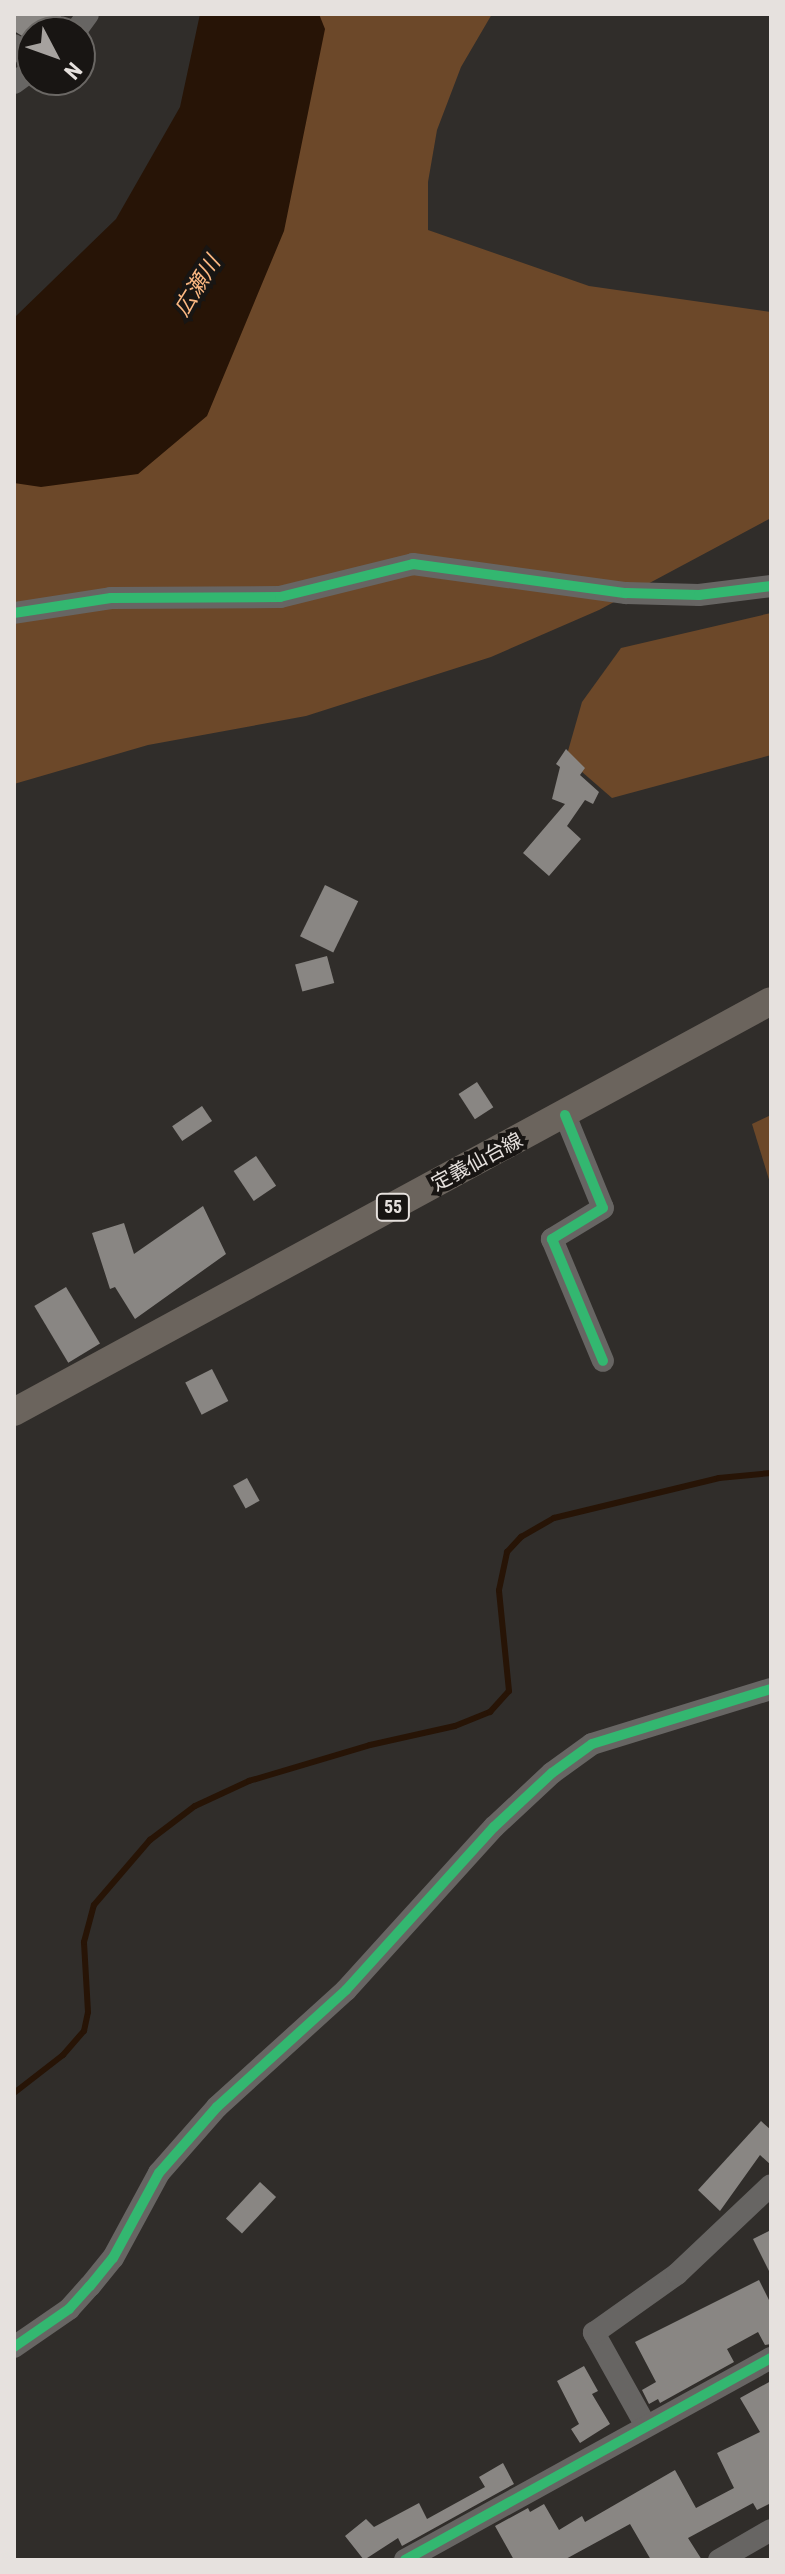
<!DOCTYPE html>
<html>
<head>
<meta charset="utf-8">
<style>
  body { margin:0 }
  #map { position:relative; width:785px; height:2574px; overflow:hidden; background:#302d2a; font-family:"Roboto Condensed","Noto Sans JP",sans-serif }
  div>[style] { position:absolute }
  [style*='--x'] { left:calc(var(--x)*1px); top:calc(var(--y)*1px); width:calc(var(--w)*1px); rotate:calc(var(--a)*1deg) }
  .forest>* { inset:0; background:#6c4829 }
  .water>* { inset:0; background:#271406 }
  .stream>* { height:6px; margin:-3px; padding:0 3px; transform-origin:3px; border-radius:3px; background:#271406 }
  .building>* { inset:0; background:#898683; transform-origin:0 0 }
  .minor>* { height:22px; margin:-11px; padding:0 11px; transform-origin:11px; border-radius:11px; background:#676563 }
  .major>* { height:28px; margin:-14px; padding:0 14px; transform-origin:14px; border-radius:14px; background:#6b645d }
  .cycleway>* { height:10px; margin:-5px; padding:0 5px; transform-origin:5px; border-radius:5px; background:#33b770 }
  span { translate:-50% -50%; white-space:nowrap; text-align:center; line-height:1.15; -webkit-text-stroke:8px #181513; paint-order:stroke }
  .shield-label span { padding:2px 6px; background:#181513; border:2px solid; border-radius:6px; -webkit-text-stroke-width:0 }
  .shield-label { font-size:18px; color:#e6e1de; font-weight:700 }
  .street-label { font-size:20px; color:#e6e1de }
  .water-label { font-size:22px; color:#fcb882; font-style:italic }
  .frame { position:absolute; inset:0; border:16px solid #e6e1de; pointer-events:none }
  .north { position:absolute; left:16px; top:16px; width:80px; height:80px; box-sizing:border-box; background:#181513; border:2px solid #6a6764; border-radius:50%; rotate:131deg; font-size:22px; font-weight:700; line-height:32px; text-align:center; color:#e6e1de }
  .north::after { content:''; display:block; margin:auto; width:28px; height:36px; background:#a6a29f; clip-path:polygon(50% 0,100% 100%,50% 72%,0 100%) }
</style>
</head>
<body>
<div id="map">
  <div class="forest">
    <i style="clip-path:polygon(294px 14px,492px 14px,461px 67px,437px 130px,428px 182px,428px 230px,589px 286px,771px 312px,771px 518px,599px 610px,491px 657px,306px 716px,148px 745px,14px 784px,14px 335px,145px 225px)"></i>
    <i style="clip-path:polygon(771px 613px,771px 755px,612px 798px,566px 758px,582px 702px,621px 648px)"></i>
    <i style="clip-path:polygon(771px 1115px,771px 1186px,752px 1124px)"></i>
  </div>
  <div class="water">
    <i style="clip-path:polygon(200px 14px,319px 14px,325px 29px,284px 231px,207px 416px,138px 474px,41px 487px,14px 483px,14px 318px,116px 219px,180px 107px)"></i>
  </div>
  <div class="stream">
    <i style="--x:14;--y:2093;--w:62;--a:-37.8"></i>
    <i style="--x:63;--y:2055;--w:32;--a:-49"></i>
    <i style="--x:84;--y:2031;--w:19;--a:-78"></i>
    <i style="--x:88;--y:2012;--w:70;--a:-93.3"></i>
    <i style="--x:84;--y:1942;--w:38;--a:-75"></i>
    <i style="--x:94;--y:1905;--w:86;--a:-49.3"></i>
    <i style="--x:150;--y:1840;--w:56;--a:-37.1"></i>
    <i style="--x:195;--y:1806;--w:60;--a:-24.8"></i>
    <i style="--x:249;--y:1781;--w:126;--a:-16.6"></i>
    <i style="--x:370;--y:1745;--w:87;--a:-12.6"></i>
    <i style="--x:455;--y:1726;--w:38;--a:-22"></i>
    <i style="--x:490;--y:1712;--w:28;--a:-48"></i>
    <i style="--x:509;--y:1691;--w:101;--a:-95.7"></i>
    <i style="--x:499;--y:1590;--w:39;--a:-78"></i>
    <i style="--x:507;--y:1552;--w:21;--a:-47"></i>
    <i style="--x:521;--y:1537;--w:38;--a:-30"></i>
    <i style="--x:554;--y:1518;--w:170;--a:-13.6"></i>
    <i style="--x:719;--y:1478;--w:52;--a:-5.5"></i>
  </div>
  <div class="building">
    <i style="clip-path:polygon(14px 14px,63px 14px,55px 23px,61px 32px,32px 32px,32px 42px,14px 31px)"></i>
    <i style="clip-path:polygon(566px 749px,585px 768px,580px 775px,599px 792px,593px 804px,585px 800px,567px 826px,581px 839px,549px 876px,523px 853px,565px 804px,552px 799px,560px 767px,556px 764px)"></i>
    <i style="left:325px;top:885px;width:37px;height:57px;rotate:26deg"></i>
    <i style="left:327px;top:956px;width:28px;height:33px;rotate:75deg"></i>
    <i style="left:477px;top:1082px;width:30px;height:22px;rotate:57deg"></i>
    <i style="left:202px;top:1106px;width:18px;height:36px;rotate:56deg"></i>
    <i style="left:256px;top:1156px;width:36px;height:27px;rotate:56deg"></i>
    <i style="clip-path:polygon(203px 1206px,226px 1254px,135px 1319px,115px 1287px,110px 1289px,92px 1233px,124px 1223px,134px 1254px)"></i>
    <i style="left:66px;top:1287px;width:66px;height:37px;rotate:59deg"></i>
    <i style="left:212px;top:1369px;width:36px;height:30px;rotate:63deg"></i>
    <i style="left:247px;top:1478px;width:26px;height:16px;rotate:61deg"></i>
    <i style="clip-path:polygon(761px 2121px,771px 2130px,771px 2165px,760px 2155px,720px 2211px,698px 2190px)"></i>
    <i style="left:260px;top:2182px;width:22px;height:50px;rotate:43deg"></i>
    <i style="clip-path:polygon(771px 2230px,771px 2275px,753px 2239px)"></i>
    <i style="clip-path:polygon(759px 2280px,771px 2304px,771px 2344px,765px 2345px,758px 2332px,727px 2349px,734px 2362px,660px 2403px,658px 2399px,649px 2404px,642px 2390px,656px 2382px,635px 2342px)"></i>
    <i style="clip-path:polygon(584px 2366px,598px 2391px,592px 2394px,610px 2424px,580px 2443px,571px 2429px,579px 2424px,557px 2381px)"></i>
    <i style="clip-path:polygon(771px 2381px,771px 2503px,757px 2510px,753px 2503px,688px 2538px,702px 2560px,651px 2560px,630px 2524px,564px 2560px,514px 2560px,495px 2526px,528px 2508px,530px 2512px,544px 2504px,559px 2530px,582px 2516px,585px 2522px,675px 2470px,696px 2508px,734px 2488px,717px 2453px,760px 2432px,740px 2398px)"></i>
    <i style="clip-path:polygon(503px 2463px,514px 2484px,402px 2546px,398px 2538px,364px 2560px,345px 2536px,366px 2519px,374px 2527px,419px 2503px,427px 2519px,485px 2487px,479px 2477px)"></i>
  </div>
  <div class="minor">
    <i style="--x:75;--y:32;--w:22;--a:-54"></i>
    <i style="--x:14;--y:45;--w:24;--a:42"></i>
    <i style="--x:14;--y:83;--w:22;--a:-36"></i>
    <i style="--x:14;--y:613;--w:98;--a:-8.8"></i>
    <i style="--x:111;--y:598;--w:169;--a:-0.3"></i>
    <i style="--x:280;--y:597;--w:137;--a:-13.9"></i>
    <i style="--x:413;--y:564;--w:215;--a:7.8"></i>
    <i style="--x:626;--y:593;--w:73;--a:1.6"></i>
    <i style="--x:699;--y:595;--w:73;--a:-7.1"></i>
    <i style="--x:565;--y:1115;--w:100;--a:67.8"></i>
    <i style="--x:603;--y:1208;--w:60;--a:148.7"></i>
    <i style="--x:552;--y:1239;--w:132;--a:67.3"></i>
    <i style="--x:14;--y:2347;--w:67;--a:-34.6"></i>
    <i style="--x:69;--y:2309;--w:31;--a:-48"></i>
    <i style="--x:90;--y:2286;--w:36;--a:-51"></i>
    <i style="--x:113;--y:2258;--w:97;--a:-61.6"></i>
    <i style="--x:159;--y:2173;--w:88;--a:-48.7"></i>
    <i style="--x:217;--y:2107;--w:174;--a:-42.2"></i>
    <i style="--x:346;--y:1990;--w:220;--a:-47.8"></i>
    <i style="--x:494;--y:1827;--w:79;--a:-43"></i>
    <i style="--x:552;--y:1773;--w:49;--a:-35.9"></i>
    <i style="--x:592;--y:1744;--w:187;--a:-17.1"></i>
    <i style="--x:646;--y:2426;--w:107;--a:-119.2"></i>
    <i style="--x:594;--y:2333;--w:102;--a:-35.4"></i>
    <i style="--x:677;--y:2274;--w:129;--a:-43.4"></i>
    <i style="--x:405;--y:2560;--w:418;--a:-28.9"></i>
    <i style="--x:719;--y:2560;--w:60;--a:-30"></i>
  </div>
  <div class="major">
    <i style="--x:14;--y:1412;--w:861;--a:-28.5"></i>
  </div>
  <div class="cycleway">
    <i style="--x:14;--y:613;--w:98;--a:-8.8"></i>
    <i style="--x:111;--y:598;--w:169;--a:-0.3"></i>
    <i style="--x:280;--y:597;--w:137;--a:-13.9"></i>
    <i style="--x:413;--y:564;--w:215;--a:7.8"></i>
    <i style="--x:626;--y:593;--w:73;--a:1.6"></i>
    <i style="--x:699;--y:595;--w:73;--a:-7.1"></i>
    <i style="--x:565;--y:1115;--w:100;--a:67.8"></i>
    <i style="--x:603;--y:1208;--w:60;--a:148.7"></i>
    <i style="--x:552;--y:1239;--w:132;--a:67.3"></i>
    <i style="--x:14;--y:2347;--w:67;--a:-34.6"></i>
    <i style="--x:69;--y:2309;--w:31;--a:-48"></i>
    <i style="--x:90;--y:2286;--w:36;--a:-51"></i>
    <i style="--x:113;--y:2258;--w:97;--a:-61.6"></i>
    <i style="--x:159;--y:2173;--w:88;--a:-48.7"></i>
    <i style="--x:217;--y:2107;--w:174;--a:-42.2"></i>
    <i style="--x:346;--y:1990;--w:220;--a:-47.8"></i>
    <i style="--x:494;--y:1827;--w:79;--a:-43"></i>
    <i style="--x:552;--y:1773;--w:49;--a:-35.9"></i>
    <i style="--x:592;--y:1744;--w:187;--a:-17.1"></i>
    <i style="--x:405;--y:2560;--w:418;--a:-28.9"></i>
  </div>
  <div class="shield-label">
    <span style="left:393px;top:1207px">55</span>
  </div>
  <div class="street-label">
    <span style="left:477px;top:1162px;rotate:-28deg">定義仙台線</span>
  </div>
  <div class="water-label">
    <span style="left:197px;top:286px;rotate:-58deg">広瀬川</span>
  </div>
  <div class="frame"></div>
  <div class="north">N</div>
</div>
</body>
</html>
